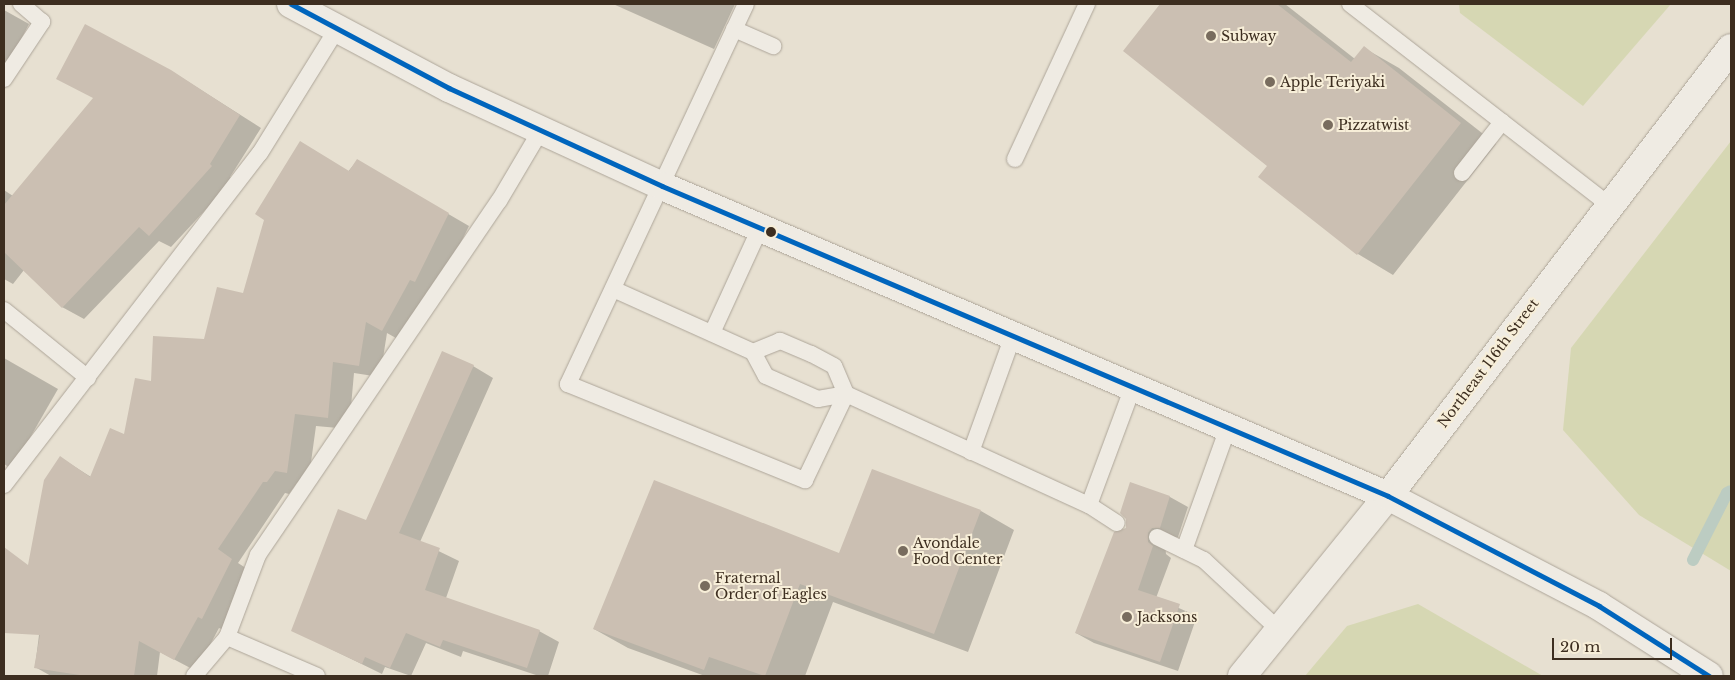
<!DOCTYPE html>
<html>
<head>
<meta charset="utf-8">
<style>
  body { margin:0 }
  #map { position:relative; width:1735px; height:680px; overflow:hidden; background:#e7e0d1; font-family:"Libre Baskerville",serif }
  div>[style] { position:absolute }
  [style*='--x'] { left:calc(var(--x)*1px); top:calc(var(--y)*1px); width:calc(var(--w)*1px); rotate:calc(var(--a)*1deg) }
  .green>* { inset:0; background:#d6d7b3 }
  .shadow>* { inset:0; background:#0003 }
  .stream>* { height:12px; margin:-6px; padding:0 6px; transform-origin:6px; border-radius:6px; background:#bcccc2 }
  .building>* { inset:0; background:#cbbfb2 }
  .roads { filter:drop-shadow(0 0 1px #ada599) drop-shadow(0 0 1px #ada599) }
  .lane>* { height:16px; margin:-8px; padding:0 8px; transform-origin:8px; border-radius:8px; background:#efebe3 }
  .secondary>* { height:28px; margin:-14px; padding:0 14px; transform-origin:14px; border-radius:14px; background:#efebe3 }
  .bus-1>* { height:5px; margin:-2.5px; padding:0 2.5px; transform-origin:2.5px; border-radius:2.5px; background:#0065bd }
  .dots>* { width:14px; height:14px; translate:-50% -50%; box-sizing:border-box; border:2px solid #f7eed8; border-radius:50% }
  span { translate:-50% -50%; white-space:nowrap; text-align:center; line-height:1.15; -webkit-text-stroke:4px #f7eed8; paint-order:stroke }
  .poi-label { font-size:14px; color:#3d2e20 }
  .left { translate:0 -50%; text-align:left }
  .street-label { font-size:14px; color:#3d2e20 }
  .frame { position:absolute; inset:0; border:5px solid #3d2e20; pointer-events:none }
  .scale { position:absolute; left:1552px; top:638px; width:120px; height:22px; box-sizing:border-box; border:2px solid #3d2e20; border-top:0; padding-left:6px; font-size:15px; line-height:18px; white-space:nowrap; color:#3d2e20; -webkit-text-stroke:4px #f7eed8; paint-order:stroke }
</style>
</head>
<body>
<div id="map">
  <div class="green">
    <i style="clip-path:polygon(1459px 4px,1671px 4px,1583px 106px,1460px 13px)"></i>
    <i style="clip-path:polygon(1731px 141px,1731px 571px,1639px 515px,1563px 430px,1571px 348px)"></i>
    <i style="clip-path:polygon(1418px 604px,1543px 676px,1305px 676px,1347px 626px)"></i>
  </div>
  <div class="shadow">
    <i style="clip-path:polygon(613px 4px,735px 4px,714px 49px)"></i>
    <i style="clip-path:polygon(1162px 4px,1285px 4px,1355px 59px,1364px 48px,1399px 68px,1496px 144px,1393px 275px,1358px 254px,1260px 177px,1269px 166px,1125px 51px)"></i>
    <i style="clip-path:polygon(4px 10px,29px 24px,4px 72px)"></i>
    <i style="clip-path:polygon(171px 71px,261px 128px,230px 177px,233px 180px,171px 247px,159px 241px,84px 319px,62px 307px,24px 270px,13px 284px,4px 279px,4px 190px,13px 196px)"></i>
    <i style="clip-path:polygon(357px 161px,469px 226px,436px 293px,403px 342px,387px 333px,380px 377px,354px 373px,349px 429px,316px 426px,308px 484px,297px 483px,289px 494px,285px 493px,238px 563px,252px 572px,224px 630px,219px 628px,196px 671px,160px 652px,157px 676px,51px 676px,35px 667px,61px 458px,91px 477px,125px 436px,152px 382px,205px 340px)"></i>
    <i style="clip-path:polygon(4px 358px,58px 389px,12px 469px,4px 464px)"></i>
    <i style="clip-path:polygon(473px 366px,493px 378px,420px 542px,459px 561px,446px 598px,539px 631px,559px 642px,548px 676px,539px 676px,463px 651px,461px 657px,426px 643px,411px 676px,385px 667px,382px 674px,292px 630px)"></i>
    <i style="clip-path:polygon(1131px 483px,1170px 497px,1188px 507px,1178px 537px,1170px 538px,1165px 543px,1166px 554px,1171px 558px,1156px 598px,1197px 616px,1178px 671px,1094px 643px,1076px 633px,1127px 529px)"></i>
    <i style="clip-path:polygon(981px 511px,1014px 530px,968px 652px,833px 602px,805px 676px,705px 676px,628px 648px,594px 629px)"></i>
  </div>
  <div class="stream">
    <i style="--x:1693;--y:560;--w:75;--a:-63.1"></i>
    <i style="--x:1727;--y:493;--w:4;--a:-27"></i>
  </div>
  <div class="building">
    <i style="clip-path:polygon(1160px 4px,1277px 4px,1351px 62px,1364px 46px,1461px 123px,1357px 255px,1258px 177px,1267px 166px,1123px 51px)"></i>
    <i style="clip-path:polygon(85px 24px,171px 70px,240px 115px,210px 164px,212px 166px,149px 236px,139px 227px,62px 308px,4px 252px,4px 205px,93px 98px,56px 79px)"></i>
    <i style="clip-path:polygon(300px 141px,349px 171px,357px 159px,449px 213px,415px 282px,410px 280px,382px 331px,366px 322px,359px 366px,333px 362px,328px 418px,295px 414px,287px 473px,275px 471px,267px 482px,263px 482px,218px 549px,232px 559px,202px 619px,198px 617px,174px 660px,139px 641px,134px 676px,86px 676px,34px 668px,40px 635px,4px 633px,4px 547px,28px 565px,44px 480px,60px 456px,90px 477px,110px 428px,124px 434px,135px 378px,151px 381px,153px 336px,204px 339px,217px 287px,243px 293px,264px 220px,255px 214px)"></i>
    <i style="clip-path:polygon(442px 351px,474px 365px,399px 533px,440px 548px,425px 590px,540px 630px,527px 668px,443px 640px,440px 647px,406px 633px,390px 668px,365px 657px,362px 664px,291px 631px,338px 509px,366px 520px)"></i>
    <i style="clip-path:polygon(872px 469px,981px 510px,934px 634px,800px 584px,765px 676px,709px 657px,704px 670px,593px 629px,654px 480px,839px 553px)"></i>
    <i style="clip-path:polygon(1130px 482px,1170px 496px,1160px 528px,1152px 528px,1148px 533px,1148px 542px,1153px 546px,1138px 590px,1180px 604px,1160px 662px,1075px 633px,1114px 532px,1126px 528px,1126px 519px,1120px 513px)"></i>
  </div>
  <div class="roads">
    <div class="lane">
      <i style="--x:746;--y:4;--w:420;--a:115.1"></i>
      <i style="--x:568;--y:384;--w:256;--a:22.1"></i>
      <i style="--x:805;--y:480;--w:95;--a:-64.5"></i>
      <i style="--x:846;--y:394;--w:30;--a:-113"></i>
      <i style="--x:834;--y:366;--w:26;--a:-152"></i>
      <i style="--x:811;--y:354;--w:34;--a:-157"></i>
      <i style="--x:780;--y:341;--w:29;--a:158"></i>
      <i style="--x:1350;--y:4;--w:328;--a:37.8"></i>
      <i style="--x:734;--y:29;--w:43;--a:23.6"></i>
      <i style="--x:4;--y:79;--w:69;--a:-56.3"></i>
      <i style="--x:42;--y:22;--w:28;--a:-139"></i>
      <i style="--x:1015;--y:159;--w:171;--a:-65.1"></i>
      <i style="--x:1462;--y:173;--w:65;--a:-51.9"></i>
      <i style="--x:613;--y:289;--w:154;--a:24.2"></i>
      <i style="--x:753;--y:352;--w:27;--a:62"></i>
      <i style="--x:766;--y:376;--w:57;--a:23.9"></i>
      <i style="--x:818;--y:399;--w:28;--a:-10"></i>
      <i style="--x:846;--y:394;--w:267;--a:24.6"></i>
      <i style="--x:1089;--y:505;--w:33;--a:33"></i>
      <i style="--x:4;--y:310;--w:108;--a:39"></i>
      <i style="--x:712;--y:333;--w:115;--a:-65.4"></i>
      <i style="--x:971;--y:452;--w:123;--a:-70.1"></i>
      <i style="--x:4;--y:485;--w:419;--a:-52.4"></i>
      <i style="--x:260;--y:153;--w:146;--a:-58.2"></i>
      <i style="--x:1089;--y:505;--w:126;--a:-69.6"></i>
      <i style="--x:1157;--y:537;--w:52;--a:26.1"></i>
      <i style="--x:1204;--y:560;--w:103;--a:43"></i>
      <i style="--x:1184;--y:550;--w:130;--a:-70.2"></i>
      <i style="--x:227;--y:637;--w:98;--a:23.4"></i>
      <i style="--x:194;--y:676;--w:51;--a:-49.8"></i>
      <i style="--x:227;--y:637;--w:88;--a:-69.3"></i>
      <i style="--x:258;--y:555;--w:428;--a:-55.8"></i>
      <i style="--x:499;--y:201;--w:82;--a:-59.4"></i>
    </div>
    <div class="secondary">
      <i style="--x:291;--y:4;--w:179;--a:28"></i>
      <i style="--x:449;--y:88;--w:234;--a:24.7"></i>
      <i style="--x:662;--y:186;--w:789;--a:23.12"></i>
      <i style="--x:1388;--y:496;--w:238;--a:27.5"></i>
      <i style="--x:1599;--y:606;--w:130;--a:32.5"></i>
      <i style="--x:1242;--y:676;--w:232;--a:-51"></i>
      <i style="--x:1388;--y:496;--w:564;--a:-52.56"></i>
    </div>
  </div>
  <div class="bus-1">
    <i style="--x:291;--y:4;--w:179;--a:28"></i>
    <i style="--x:449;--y:88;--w:234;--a:24.7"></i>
    <i style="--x:662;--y:186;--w:789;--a:23.12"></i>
    <i style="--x:1388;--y:496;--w:238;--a:27.5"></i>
    <i style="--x:1599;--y:606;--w:130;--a:32.5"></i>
  </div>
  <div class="dots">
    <i style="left:1211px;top:36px;background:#786c5e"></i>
    <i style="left:1270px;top:82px;background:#786c5e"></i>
    <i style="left:1328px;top:125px;background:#786c5e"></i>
    <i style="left:771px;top:232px;background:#3d2e20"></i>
    <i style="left:903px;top:551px;background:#786c5e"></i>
    <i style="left:705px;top:586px;background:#786c5e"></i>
    <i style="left:1127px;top:617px;background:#786c5e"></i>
  </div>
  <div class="poi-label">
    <span class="left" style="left:1221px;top:36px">Subway</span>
    <span class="left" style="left:1280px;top:82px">Apple Teriyaki</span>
    <span class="left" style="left:1338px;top:125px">Pizzatwist</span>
    <span class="left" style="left:913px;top:551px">Avondale<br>Food Center</span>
    <span class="left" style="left:715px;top:586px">Fraternal<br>Order of Eagles</span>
    <span class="left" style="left:1137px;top:617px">Jacksons</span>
  </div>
  <div class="street-label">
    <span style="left:1488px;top:363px;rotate:-53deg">Northeast 116th Street</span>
  </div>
  <div class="frame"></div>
  <div class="scale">20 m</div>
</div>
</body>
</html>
